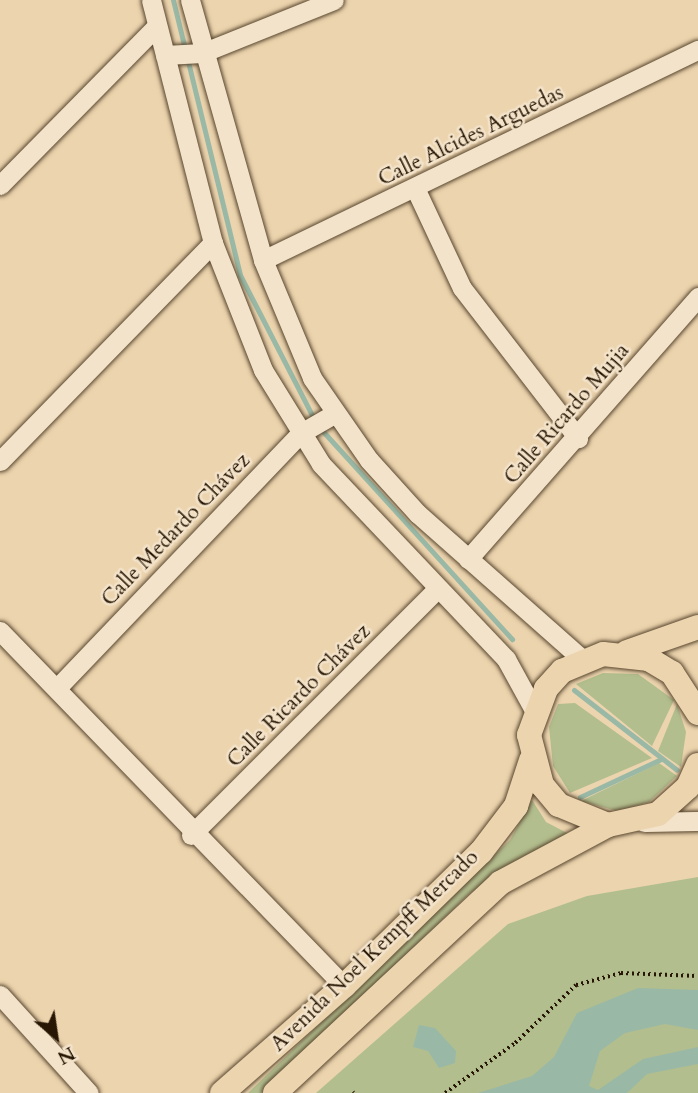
<!DOCTYPE html>
<html>
<head>
<meta charset="utf-8">
<style>
  body { margin:0 }
  #map { position:relative; width:698px; height:1093px; overflow:hidden; background:#ecd4ae; font-family:Cardo,serif }
  div>[style] { position:absolute }
  [style*='--x'] { left:calc(var(--x)*1px); top:calc(var(--y)*1px); width:calc(var(--w)*1px); rotate:calc(var(--a)*1deg) }
  .green>* { inset:0; background:#b3be8e }
  .water>* { inset:0; background:#99b9a6 }
  .stream>* { height:5px; margin:-2.5px; padding:0 2.5px; transform-origin:2.5px; border-radius:2.5px; background:#99b9a6 }
  .path>* { height:3.5px; margin-top:-1.75px; transform-origin:0; background:repeating-linear-gradient(90deg,#271603 0 2px,transparent 0 5.5px) }
  .roads { filter:drop-shadow(0 0 2px #58462e) drop-shadow(0 0 2px #58462e) }
  .minor>* { height:19px; margin:-9.5px; padding:0 9.5px; transform-origin:9.5px; border-radius:9.5px; background:#f3e3ca }
  .major>* { height:24px; margin:-12px; padding:0 12px; transform-origin:12px; border-radius:12px; background:#ecd4ae }
  span { translate:-50% -50%; white-space:nowrap; text-align:center; line-height:1.15; -webkit-text-stroke:5px #f3e3ca; paint-order:stroke }
  .street-label { font-size:21px; color:#271603 }
  .north { position:absolute; left:21px; top:1002px; width:70px; height:70px; -webkit-text-stroke:5px #f3e3ca; paint-order:stroke; rotate:151deg; font-size:19px; font-weight:700; line-height:28px; text-align:center; color:#271603 }
  .north::after { content:''; display:block; margin:auto; width:24px; height:32px; background:#271603; clip-path:polygon(50% 0,100% 100%,50% 72%,0 100%) }
</style>
</head>
<body>
<div id="map">
  <div class="green">
    <i style="clip-path:polygon(603px 673px,638px 674px,674px 700px,652px 746px,576px 684px)"></i>
    <i style="clip-path:polygon(575px 703px,652px 758px,570px 793px,553px 766px,549px 727px,558px 704px)"></i>
    <i style="clip-path:polygon(677px 704px,686px 732px,681px 767px,658px 751px)"></i>
    <i style="clip-path:polygon(659px 763px,677px 776px,649px 802px,617px 811px,581px 801px)"></i>
    <i style="clip-path:polygon(532px 800px,546px 822px,569px 834px,522px 857px,469px 894px,261px 1093px,248px 1093px,510px 840px)"></i>
    <i style="clip-path:polygon(698px 877px,698px 1093px,316px 1093px,508px 924px,587px 896px)"></i>
  </div>
  <div class="water">
    <i style="clip-path:polygon(638px 988px,698px 990px,698px 1030px,665px 1024px,625px 1033px,600px 1051px,589px 1086px,598px 1090px,643px 1059px,698px 1047px,698px 1064px,647px 1074px,627px 1093px,478px 1093px,532px 1076px,554px 1057px,577px 1013px)"></i>
    <i style="clip-path:polygon(419px 1025px,435px 1028px,456px 1051px,455px 1063px,439px 1068px,428px 1051px,413px 1047px)"></i>
  </div>
  <div class="stream">
    <i style="--x:173;--y:0;--w:283;--a:76.3"></i>
    <i style="--x:240;--y:275;--w:162;--a:62.8"></i>
    <i style="--x:319;--y:427;--w:287;--a:47.7"></i>
    <i style="--x:574;--y:690;--w:130;--a:37.8"></i>
    <i style="--x:580;--y:797;--w:89;--a:-25.1"></i>
  </div>
  <div class="path">
    <i style="--x:353;--y:1092;--w:1;--a:45"></i>
    <i style="--x:445;--y:1093;--w:86;--a:-35.5"></i>
    <i style="--x:515;--y:1043;--w:84;--a:-43.6"></i>
    <i style="--x:576;--y:985;--w:47;--a:-14.9"></i>
    <i style="--x:621;--y:973;--w:77;--a:2.2"></i>
  </div>
  <div class="roads">
    <div class="minor">
      <i style="--x:151;--y:0;--w:251;--a:75.7"></i>
      <i style="--x:213;--y:243;--w:136;--a:68.5"></i>
      <i style="--x:263;--y:370;--w:110;--a:58.3"></i>
      <i style="--x:321;--y:464;--w:269;--a:46.5"></i>
      <i style="--x:506;--y:659;--w:58;--a:61.2"></i>
      <i style="--x:190;--y:0;--w:270;--a:74.3"></i>
      <i style="--x:263;--y:260;--w:128;--a:67.4"></i>
      <i style="--x:312;--y:378;--w:100;--a:55.2"></i>
      <i style="--x:369;--y:460;--w:73;--a:47.8"></i>
      <i style="--x:418;--y:514;--w:219;--a:41.5"></i>
      <i style="--x:165;--y:55;--w:37;--a:-3"></i>
      <i style="--x:202;--y:53;--w:142;--a:-21.9"></i>
      <i style="--x:0;--y:185;--w:223;--a:-45.4"></i>
      <i style="--x:416;--y:190;--w:108;--a:64.9"></i>
      <i style="--x:462;--y:288;--w:190;--a:52.3"></i>
      <i style="--x:263;--y:260;--w:483;--a:-25.8"></i>
      <i style="--x:0;--y:461;--w:305;--a:-45.7"></i>
      <i style="--x:468;--y:559;--w:349;--a:-48.7"></i>
      <i style="--x:0;--y:631;--w:494;--a:45.9"></i>
      <i style="--x:57;--y:688;--w:353;--a:-46.3"></i>
      <i style="--x:301;--y:433;--w:39;--a:-30"></i>
      <i style="--x:644;--y:822;--w:54;--a:-1.1"></i>
      <i style="--x:191;--y:835;--w:349;--a:-45"></i>
      <i style="--x:0;--y:995;--w:132;--a:47.8"></i>
    </div>
    <div class="major">
      <i style="--x:627;--y:652;--w:75;--a:-19.4"></i>
      <i style="--x:698;--y:713;--w:48;--a:-123"></i>
      <i style="--x:672;--y:673;--w:27;--a:-149"></i>
      <i style="--x:649;--y:659;--w:46;--a:-173.8"></i>
      <i style="--x:603;--y:654;--w:44;--a:157.5"></i>
      <i style="--x:562;--y:671;--w:24;--a:132"></i>
      <i style="--x:546;--y:689;--w:49;--a:110.3"></i>
      <i style="--x:529;--y:735;--w:52;--a:75.4"></i>
      <i style="--x:542;--y:785;--w:26;--a:50"></i>
      <i style="--x:559;--y:805;--w:53;--a:22.2"></i>
      <i style="--x:608;--y:825;--w:51;--a:-12.4"></i>
      <i style="--x:658;--y:814;--w:40;--a:-42"></i>
      <i style="--x:688;--y:787;--w:24;--a:-66"></i>
      <i style="--x:222;--y:1093;--w:162;--a:-41.3"></i>
      <i style="--x:344;--y:986;--w:192;--a:-44.4"></i>
      <i style="--x:481;--y:852;--w:58;--a:-52.7"></i>
      <i style="--x:516;--y:806;--w:48;--a:-71.9"></i>
      <i style="--x:275;--y:1093;--w:308;--a:-43"></i>
      <i style="--x:500;--y:883;--w:123;--a:-28.2"></i>
    </div>
  </div>
  <div class="street-label">
    <span style="left:471px;top:136px;rotate:-26deg">Calle Alcides Arguedas</span>
    <span style="left:567px;top:414px;rotate:-49deg">Calle Ricardo Mujia</span>
    <span style="left:176px;top:530px;rotate:-46deg">Calle Medardo Chávez</span>
    <span style="left:299px;top:696px;rotate:-45deg">Calle Ricardo Chávez</span>
    <span style="left:375px;top:951px;rotate:-44deg">Avenida Noel Kempff Mercado</span>
  </div>
  <div class="north">N</div>
</div>
</body>
</html>
